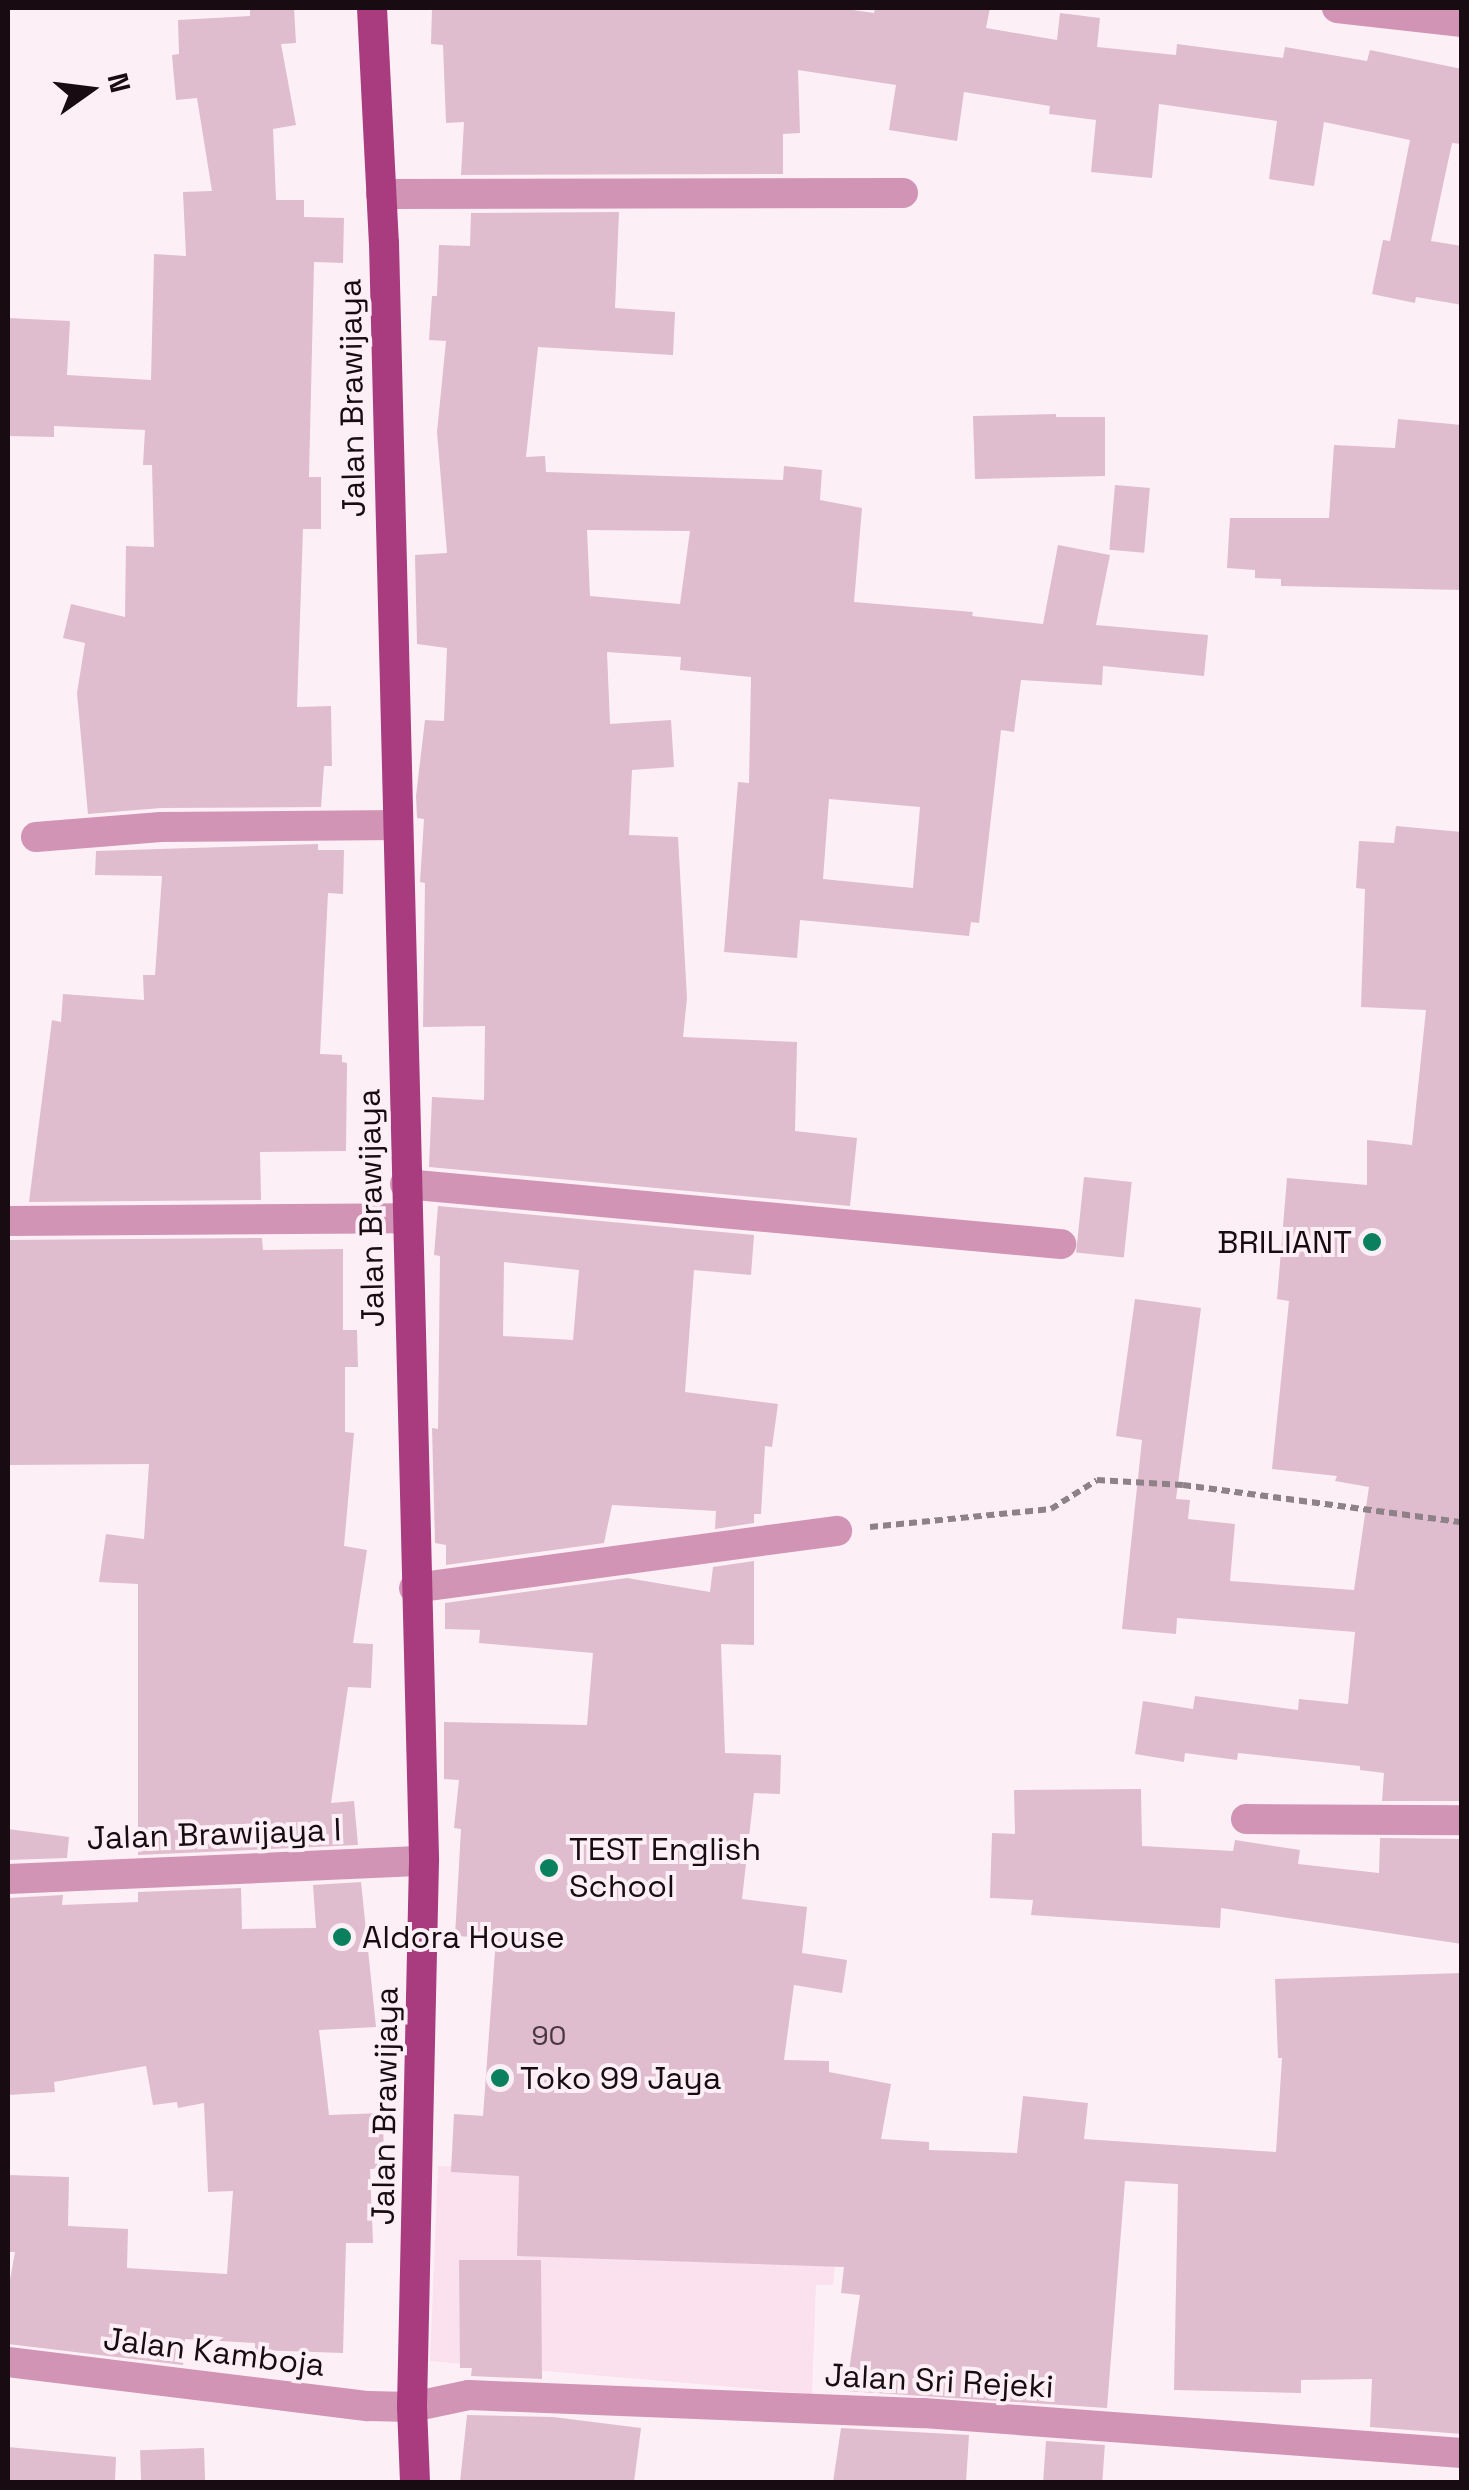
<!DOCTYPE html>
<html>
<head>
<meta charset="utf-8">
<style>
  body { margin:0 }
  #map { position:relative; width:1469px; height:2490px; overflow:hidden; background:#fdeff6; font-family:"Space Grotesk",sans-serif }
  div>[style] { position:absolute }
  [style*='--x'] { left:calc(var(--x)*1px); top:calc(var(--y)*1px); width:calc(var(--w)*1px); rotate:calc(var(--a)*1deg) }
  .built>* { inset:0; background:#fae1ed }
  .building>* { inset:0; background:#dfbdce; transform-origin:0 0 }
  .path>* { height:6px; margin-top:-3px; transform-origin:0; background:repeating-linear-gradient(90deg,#8f8188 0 8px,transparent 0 13px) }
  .minor>* { height:30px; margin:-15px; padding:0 15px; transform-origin:15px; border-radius:15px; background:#d194b5 }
  .major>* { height:30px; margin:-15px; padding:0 15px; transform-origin:15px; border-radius:15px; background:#a93c7f }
  .dots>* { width:28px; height:28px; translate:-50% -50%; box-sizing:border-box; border:5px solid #fdeff6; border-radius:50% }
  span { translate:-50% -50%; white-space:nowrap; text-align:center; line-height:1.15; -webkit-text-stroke:8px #fdeff6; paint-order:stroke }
  .number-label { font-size:28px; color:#4a3841 }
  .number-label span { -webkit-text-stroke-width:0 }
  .street-label { font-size:32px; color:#180c12 }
  .poi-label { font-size:32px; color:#180c12 }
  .right { translate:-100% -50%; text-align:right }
  .left { translate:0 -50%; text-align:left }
  .frame { position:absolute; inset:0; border:10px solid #180c12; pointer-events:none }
  .north { position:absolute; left:40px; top:40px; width:100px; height:100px; -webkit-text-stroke:8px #fdeff6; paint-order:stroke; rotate:76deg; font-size:28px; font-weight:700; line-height:40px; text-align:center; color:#180c12 }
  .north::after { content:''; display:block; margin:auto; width:35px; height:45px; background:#180c12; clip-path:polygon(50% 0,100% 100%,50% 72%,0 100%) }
</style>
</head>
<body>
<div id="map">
  <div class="built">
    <i style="clip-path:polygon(438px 2166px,843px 2182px,833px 2285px,816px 2285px,812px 2394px,430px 2361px)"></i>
  </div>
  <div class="building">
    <i style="clip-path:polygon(250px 8px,294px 8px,296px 43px,281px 44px,296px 125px,273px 129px,276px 200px,304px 200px,304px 217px,344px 218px,343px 263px,314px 262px,309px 477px,321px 477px,321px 529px,303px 529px,297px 707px,331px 706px,332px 766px,324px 766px,321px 807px,161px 808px,88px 814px,77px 693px,85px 643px,63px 638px,71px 604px,125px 617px,126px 546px,154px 547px,152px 465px,143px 465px,145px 430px,54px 426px,54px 437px,8px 436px,8px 318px,70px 321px,67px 375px,151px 380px,154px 254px,186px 256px,183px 192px,212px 191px,197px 98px,176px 100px,172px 55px,179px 54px,178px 20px,250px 16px)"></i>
    <i style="clip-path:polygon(432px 8px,839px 8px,874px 13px,875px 8px,990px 8px,986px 28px,1057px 40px,1060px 13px,1100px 18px,1097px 47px,1176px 55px,1177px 44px,1283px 58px,1285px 47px,1367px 61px,1370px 50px,1462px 69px,1462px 144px,1452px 143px,1431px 241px,1462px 246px,1462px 305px,1416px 297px,1415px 303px,1372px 294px,1383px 240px,1390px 241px,1410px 140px,1324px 122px,1314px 186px,1269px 179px,1277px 121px,1159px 104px,1152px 178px,1091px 172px,1096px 120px,1049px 114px,1050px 106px,964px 92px,957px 141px,889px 130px,896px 85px,798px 70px,800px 133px,783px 134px,783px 174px,461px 175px,464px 122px,446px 123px,443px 45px,431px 44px)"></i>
    <i style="clip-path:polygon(evenodd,619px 212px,615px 308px,675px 312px,673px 355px,538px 347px,526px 457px,545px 456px,546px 472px,783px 480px,784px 466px,822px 470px,820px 500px,862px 508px,854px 602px,973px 612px,972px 616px,1043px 624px,1058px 545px,1110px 555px,1096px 625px,1208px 635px,1204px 676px,1103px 666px,1102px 685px,1021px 680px,1014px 732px,1001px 730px,979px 923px,971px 922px,969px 936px,800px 920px,797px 958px,724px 952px,738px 782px,749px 783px,751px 677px,680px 670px,681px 657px,607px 652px,610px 724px,671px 720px,674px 767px,632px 770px,629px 835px,678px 837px,687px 998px,683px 1037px,797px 1042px,795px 1131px,857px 1138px,850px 1206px,429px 1167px,432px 1097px,484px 1100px,485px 1026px,423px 1027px,425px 883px,420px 882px,424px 819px,417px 818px,416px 796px,425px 720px,444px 721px,447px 648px,417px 644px,415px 555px,447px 553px,437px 432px,446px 341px,429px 340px,432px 296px,437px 296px,439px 245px,470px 246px,471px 213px,619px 212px,587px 530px,690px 531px,680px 604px,590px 596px,587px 530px,619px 212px,829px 799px,920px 807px,913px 888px,823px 879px,829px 799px)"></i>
    <i style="clip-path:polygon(1056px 414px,1056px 417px,1105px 417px,1105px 476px,975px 479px,973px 416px)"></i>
    <i style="clip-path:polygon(1398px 419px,1462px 425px,1462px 590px,1281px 586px,1281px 579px,1255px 578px,1255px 570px,1227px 568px,1230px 518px,1329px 518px,1334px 445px,1395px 448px)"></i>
    <i style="left:1115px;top:485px;width:35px;height:65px;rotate:5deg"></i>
    <i style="clip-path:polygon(1396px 826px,1462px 832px,1462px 1801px,1382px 1801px,1384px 1773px,1360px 1770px,1360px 1766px,1238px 1753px,1237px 1760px,1185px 1753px,1184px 1762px,1135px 1754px,1143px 1701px,1193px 1709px,1195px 1696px,1298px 1710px,1299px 1699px,1348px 1704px,1355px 1632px,1177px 1618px,1176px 1634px,1122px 1629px,1142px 1440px,1116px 1436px,1135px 1299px,1201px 1308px,1176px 1499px,1190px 1500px,1188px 1519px,1235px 1524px,1230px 1581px,1354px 1590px,1369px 1487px,1335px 1481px,1337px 1476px,1272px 1469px,1289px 1301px,1277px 1299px,1287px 1178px,1367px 1185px,1367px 1140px,1412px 1145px,1426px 1010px,1361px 1007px,1365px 889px,1356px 888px,1359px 841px,1394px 843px)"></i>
    <i style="clip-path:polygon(318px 844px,318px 850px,344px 850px,343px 894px,328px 893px,320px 1054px,342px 1055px,342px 1062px,347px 1063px,346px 1151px,260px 1152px,261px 1200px,29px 1202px,52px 1020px,61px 1022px,63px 994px,144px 1000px,143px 975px,155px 975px,162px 876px,95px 875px,96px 851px)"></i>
    <i style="left:1084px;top:1177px;width:48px;height:76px;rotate:6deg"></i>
    <i style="clip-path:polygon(evenodd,438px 1206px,754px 1235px,751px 1275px,694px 1270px,685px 1392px,778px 1404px,772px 1447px,765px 1446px,761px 1514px,754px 1514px,754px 1523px,715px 1529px,716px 1511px,612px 1505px,604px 1543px,446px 1565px,446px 1545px,435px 1543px,432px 1428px,438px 1429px,440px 1256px,434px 1255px,438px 1206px,504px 1262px,579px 1270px,573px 1340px,503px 1336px,504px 1262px)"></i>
    <i style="clip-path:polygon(262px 1238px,263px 1250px,343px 1249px,343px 1330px,357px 1330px,358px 1367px,345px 1367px,345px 1432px,354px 1433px,344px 1546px,367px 1550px,353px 1643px,373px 1644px,371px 1688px,348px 1687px,331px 1803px,354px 1801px,358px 1845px,138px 1855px,138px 1584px,99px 1582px,106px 1534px,144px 1539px,149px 1464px,8px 1465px,8px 1240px)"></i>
    <i style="clip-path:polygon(754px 1561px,754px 1645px,721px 1644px,725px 1753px,781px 1755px,780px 1794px,754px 1793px,742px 1899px,807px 1907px,802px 1953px,847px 1960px,842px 1993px,794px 1985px,784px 2060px,829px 2061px,829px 2072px,891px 2084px,881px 2139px,929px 2142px,929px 2150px,1017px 2153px,1023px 2096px,1088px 2103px,1084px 2139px,1276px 2152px,1282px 2058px,1278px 2058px,1275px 1979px,1462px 1973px,1462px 2434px,1370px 2427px,1372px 2379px,1301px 2380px,1301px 2393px,1174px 2390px,1178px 2184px,1125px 2181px,1107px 2408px,846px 2391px,860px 2295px,841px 2293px,844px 2267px,517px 2256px,519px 2176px,451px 2172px,454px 2114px,483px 2116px,496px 1938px,455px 1936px,461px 1829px,454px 1828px,459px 1780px,444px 1779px,444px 1722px,587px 1725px,593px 1653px,479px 1643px,480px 1630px,445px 1629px,445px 1603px,627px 1578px,710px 1592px,713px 1567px)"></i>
    <i style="clip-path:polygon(1141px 1789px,1142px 1846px,1233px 1851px,1235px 1840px,1300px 1850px,1298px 1864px,1379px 1873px,1380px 1838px,1462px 1839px,1462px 1944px,1221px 1908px,1220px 1928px,1031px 1915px,1033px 1900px,990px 1898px,992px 1833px,1015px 1834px,1014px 1790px)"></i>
    <i style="clip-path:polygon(8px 1829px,69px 1837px,67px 1858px,8px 1860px)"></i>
    <i style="clip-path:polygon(361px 1882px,376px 2027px,319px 2030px,329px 2115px,383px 2113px,384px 2168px,370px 2169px,373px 2243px,346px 2243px,343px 2353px,255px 2350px,255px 2343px,185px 2339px,183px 2365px,8px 2344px,8px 2291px,15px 2252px,8px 2252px,8px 2175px,69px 2177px,68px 2226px,128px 2229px,127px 2268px,227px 2274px,233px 2191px,208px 2192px,204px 2103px,178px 2108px,177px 2102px,153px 2105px,146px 2066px,54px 2082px,55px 2092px,8px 2095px,8px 1898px,63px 1895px,62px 1905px,138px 1902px,138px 1892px,241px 1888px,242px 1929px,316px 1928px,313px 1885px)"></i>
    <i style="clip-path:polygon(459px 2260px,541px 2260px,542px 2379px,471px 2376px,472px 2368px,460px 2368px)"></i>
    <i style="clip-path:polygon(467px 2415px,553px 2417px,641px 2428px,634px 2482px,460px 2482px)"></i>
    <i style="clip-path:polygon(841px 2428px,969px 2435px,966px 2482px,833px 2482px)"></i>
    <i style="left:1046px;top:2441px;width:59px;height:41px;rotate:4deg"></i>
    <i style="clip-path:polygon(8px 2447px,116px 2457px,115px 2482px,8px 2482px)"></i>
    <i style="left:204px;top:2448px;width:34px;height:64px;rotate:88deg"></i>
  </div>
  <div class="path">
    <i style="--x:870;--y:1527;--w:182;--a:-5.7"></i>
    <i style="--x:1051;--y:1509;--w:54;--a:-32.2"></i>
    <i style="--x:1097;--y:1480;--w:86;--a:3.3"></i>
    <i style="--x:1183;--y:1485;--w:281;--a:7.6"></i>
  </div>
  <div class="minor">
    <i style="--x:1337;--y:8;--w:126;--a:6.4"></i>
    <i style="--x:381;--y:194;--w:522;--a:-0.11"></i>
    <i style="--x:36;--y:837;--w:125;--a:-4.6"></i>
    <i style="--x:161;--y:827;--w:237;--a:-0.5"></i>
    <i style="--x:405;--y:1184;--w:659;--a:5.23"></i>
    <i style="--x:8;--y:1221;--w:398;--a:-0.4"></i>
    <i style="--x:414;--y:1588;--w:427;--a:-7.7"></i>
    <i style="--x:1246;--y:1819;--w:216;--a:0.3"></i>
    <i style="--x:8;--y:1879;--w:416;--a:-2.5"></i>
    <i style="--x:8;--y:2362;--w:363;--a:7"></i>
    <i style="--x:368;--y:2406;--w:44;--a:1.3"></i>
    <i style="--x:412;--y:2407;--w:58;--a:-11.9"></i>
    <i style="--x:469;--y:2395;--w:455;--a:2.3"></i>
    <i style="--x:924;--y:2413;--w:539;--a:4.25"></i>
  </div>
  <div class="major">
    <i style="--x:372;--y:8;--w:235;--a:87.1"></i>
    <i style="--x:384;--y:243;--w:1618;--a:88.58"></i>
    <i style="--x:424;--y:1861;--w:546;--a:91.26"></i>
    <i style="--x:412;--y:2407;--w:75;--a:87.7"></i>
  </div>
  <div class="dots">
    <i style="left:1372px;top:1242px;background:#0b805e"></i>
    <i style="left:549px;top:1868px;background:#0b805e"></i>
    <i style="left:342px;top:1937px;background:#0b805e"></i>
    <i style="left:500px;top:2078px;background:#0b805e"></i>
  </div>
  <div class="number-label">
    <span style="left:549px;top:2035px">90</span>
  </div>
  <div class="street-label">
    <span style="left:352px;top:398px;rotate:-91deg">Jalan Brawijaya</span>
    <span style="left:371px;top:1208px;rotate:-91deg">Jalan Brawijaya</span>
    <span style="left:214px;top:1834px;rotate:-2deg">Jalan Brawijaya I</span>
    <span style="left:385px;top:2106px;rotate:-89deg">Jalan Brawijaya</span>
    <span style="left:214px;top:2352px;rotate:7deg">Jalan Kamboja</span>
    <span style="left:939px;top:2381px;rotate:3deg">Jalan Sri Rejeki</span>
  </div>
  <div class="poi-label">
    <span class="right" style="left:1352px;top:1242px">BRILIANT</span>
    <span class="left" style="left:569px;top:1868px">TEST English<br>School</span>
    <span class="left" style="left:362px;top:1937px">Aldora House</span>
    <span class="left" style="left:520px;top:2078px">Toko 99 Jaya</span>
  </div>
  <div class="frame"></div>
  <div class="north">N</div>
</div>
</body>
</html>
